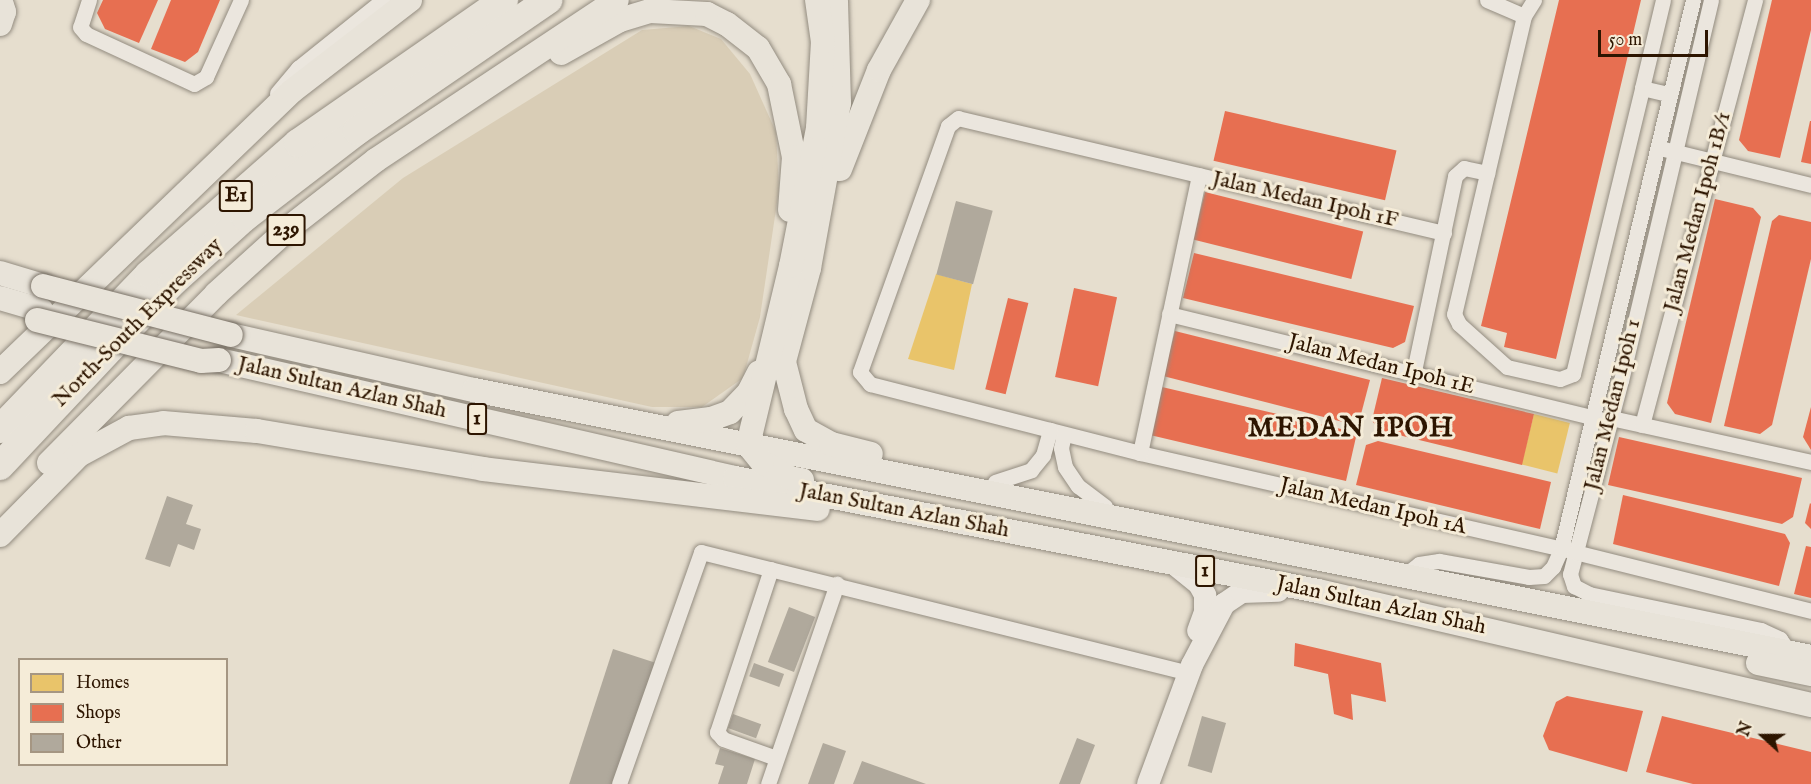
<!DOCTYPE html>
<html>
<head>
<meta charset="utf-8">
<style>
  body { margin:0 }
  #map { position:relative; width:1811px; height:784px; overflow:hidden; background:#e6dece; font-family:"IM FELL English",serif }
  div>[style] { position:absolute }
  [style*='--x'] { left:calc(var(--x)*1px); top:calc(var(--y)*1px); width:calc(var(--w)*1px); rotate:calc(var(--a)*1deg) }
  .green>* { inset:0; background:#d9cdb6 }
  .homes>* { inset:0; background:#e9c46a; transform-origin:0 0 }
  .shops>* { inset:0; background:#e76f51; transform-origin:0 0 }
  .building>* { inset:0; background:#b0a99c; transform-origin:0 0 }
  .roads { filter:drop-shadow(0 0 2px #938c80) drop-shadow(0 0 2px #938c80) }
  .street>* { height:15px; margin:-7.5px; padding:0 7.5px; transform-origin:7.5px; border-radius:7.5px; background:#ebe6de }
  .secondary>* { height:22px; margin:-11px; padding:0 11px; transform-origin:11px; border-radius:11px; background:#ebe6de }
  .primary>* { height:24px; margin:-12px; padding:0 12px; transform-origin:12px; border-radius:12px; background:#e8e3d9 }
  .highway>* { height:28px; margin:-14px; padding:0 14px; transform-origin:14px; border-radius:14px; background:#e8e3d9 }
  .bridges { filter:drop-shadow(0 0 2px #787065) drop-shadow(0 0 2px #787065) }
  .primary-bridge>* { height:24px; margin:-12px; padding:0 12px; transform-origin:12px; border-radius:12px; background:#e8e3d9 }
  span { translate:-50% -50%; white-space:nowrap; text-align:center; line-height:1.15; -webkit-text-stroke:6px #f5ecd8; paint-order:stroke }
  .shield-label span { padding:2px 4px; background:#f5ecd8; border:2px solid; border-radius:4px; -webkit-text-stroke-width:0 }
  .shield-label { font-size:21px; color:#2d1500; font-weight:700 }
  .street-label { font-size:22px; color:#2d1500 }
  .district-label { font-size:28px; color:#2d1500; font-weight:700; letter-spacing:1.5px }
  .legend { position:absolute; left:18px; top:658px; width:210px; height:108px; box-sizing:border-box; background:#f5ecd8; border:2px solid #a59682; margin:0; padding:8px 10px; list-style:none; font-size:18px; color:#2d1500 }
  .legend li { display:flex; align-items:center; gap:12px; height:30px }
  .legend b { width:30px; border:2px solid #a59682 }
  .north { position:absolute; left:1733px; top:706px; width:60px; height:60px; -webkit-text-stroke:4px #f5ecd8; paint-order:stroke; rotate:291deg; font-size:16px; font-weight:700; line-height:24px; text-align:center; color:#2d1500 }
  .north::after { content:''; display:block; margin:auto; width:21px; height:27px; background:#2d1500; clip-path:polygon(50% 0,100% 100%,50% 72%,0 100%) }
  .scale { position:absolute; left:1598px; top:30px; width:110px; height:27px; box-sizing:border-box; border:3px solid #2d1500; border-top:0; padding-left:8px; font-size:18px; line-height:21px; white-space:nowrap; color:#2d1500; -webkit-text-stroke:4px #f5ecd8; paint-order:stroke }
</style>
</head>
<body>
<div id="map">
  <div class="green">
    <i style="clip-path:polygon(689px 26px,721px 39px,750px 74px,776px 132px,779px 189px,760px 317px,743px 378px,702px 407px,652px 407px,236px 315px,403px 178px,642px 30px)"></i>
  </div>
  <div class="homes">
    <i style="clip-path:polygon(936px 274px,972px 284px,954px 370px,908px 359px)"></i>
    <i style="left:1534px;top:414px;width:37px;height:52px;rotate:14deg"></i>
  </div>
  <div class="shops">
    <i style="clip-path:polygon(103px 0,158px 0,139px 43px,105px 29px,97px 13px)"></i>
    <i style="clip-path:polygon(171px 0,220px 0,198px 52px,185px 62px,151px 49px)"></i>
    <i style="clip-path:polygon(1559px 0,1641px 0,1556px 359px,1504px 347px,1507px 333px,1481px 326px)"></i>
    <i style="clip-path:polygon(1772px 0,1811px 0,1811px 30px,1780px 158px,1748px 151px,1739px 140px)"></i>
    <i style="left:1225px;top:111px;width:176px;height:51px;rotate:13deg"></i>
    <i style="clip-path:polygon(1810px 121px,1811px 121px,1811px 164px,1801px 162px)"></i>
    <i style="left:1205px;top:192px;width:163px;height:49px;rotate:14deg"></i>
    <i style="clip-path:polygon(1715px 199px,1753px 208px,1761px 217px,1711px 423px,1675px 414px,1667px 403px)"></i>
    <i style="clip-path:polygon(1779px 215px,1811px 222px,1811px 259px,1772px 425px,1760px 434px,1724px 426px,1772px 221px)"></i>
    <i style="clip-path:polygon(1194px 253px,1414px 306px,1405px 342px,1393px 348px,1183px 298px)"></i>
    <i style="left:1074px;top:288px;width:44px;height:91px;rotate:12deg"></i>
    <i style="left:1008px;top:298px;width:21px;height:94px;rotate:14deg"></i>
    <i style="clip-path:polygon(1175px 331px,1370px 380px,1360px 418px,1347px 423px,1163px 376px)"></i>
    <i style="clip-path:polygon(1382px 378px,1534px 414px,1522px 465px,1378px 430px,1372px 420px)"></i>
    <i style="clip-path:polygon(1162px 387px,1341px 429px,1356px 437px,1346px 481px,1150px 435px)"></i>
    <i style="clip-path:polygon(1811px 407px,1811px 450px,1803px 437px)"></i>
    <i style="clip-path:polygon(1619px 437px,1802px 478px,1793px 517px,1782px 524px,1608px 485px)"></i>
    <i style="clip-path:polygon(1378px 441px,1551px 482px,1540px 529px,1356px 485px,1366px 445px)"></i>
    <i style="clip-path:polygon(1623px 495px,1785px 534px,1790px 543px,1779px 586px,1613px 544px)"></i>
    <i style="clip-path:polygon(1810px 503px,1811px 504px,1811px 529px,1805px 523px)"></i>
    <i style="clip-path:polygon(1806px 546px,1811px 547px,1811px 598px,1794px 594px)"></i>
    <i style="clip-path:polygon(1295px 643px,1381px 663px,1386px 702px,1351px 694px,1353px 720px,1334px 714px,1328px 674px,1294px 666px)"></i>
    <i style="clip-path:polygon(1567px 696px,1643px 711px,1627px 772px,1549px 750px,1543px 736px,1556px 702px)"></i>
    <i style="clip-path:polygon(1662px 716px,1811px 752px,1811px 784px,1693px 784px,1646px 772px)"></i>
  </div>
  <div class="building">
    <i style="left:956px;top:201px;width:38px;height:76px;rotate:15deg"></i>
    <i style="clip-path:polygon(167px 496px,193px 505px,186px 524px,201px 529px,194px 550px,178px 544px,170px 567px,145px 559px)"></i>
    <i style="left:789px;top:607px;width:28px;height:59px;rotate:21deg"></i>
    <i style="left:613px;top:649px;width:47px;height:143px;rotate:18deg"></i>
    <i style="left:754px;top:663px;width:32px;height:14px;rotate:20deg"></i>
    <i style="left:733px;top:714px;width:30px;height:15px;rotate:20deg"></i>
    <i style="left:1202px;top:716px;width:25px;height:52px;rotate:16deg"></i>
    <i style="clip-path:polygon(1077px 738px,1095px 745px,1080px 784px,1059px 784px)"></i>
    <i style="clip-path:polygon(823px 743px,846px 751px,834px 784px,808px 784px)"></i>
    <i style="clip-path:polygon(720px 748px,755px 759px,747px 784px,718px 784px,724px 766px,715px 764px)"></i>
    <i style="clip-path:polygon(862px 761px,926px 784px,853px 784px)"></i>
  </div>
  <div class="roads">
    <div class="street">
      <i style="--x:89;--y:0;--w:28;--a:108"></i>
      <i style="--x:80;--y:27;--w:9;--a:49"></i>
      <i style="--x:86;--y:34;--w:119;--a:24.8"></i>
      <i style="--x:194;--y:84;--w:14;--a:-30"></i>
      <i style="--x:206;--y:77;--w:85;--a:-65.6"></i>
      <i style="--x:1487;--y:0;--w:40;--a:23.4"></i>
      <i style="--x:1534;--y:0;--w:19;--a:122"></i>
      <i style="--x:1524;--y:16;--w:306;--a:103.2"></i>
      <i style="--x:1454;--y:314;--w:11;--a:63"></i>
      <i style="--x:1459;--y:324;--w:64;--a:41.9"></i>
      <i style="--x:1507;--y:367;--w:54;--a:12.8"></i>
      <i style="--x:1560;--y:379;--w:14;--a:-21"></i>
      <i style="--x:1573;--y:374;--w:294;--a:-76.4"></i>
      <i style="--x:1642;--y:88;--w:27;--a:13"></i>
      <i style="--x:1711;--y:0;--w:391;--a:103.3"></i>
      <i style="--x:1621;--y:380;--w:201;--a:104.7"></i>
      <i style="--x:1570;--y:574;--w:13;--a:72"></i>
      <i style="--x:1574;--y:586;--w:17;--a:28"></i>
      <i style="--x:1589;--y:594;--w:176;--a:11.8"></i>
      <i style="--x:1761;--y:630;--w:21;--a:25"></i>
      <i style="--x:1780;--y:639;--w:16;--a:55"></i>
      <i style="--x:1642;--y:88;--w:90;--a:-76.6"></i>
      <i style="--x:277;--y:93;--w:33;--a:-50"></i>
      <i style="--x:298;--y:68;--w:109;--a:-38.7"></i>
      <i style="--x:1664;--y:149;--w:151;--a:13.8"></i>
      <i style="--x:1444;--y:233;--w:499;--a:-166.7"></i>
      <i style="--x:958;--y:118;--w:13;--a:141"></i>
      <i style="--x:948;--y:126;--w:261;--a:109.7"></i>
      <i style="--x:860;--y:372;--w:16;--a:50"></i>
      <i style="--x:870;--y:384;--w:279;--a:14.3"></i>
      <i style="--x:1140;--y:453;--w:446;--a:12.8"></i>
      <i style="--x:1575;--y:552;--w:243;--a:14"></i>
      <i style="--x:1169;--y:314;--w:444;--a:13.7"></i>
      <i style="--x:1414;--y:371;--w:199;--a:-78.1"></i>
      <i style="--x:1455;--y:176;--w:12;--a:-42"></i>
      <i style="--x:1464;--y:168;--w:24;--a:12"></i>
      <i style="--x:1611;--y:418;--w:205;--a:12.4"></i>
      <i style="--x:1642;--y:425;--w:440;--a:-75.1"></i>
      <i style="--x:1064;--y:434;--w:14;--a:102"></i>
      <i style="--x:1061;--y:448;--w:19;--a:78"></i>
      <i style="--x:1065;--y:467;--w:23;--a:56"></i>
      <i style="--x:1078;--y:486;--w:34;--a:37"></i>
      <i style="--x:1140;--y:453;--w:284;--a:-78"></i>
      <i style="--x:995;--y:482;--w:38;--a:-18"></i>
      <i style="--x:1031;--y:470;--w:19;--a:-51"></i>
      <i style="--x:1043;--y:455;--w:26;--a:-74"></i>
      <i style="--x:771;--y:569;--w:172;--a:108.3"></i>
      <i style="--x:717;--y:732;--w:9;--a:49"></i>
      <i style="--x:723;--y:739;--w:56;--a:19.7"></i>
      <i style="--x:1405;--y:575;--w:18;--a:-38"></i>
      <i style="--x:1419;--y:564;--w:20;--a:-9"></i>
      <i style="--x:1439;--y:561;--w:91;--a:10.1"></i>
      <i style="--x:1529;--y:577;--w:15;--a:-4"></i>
      <i style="--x:1544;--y:576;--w:13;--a:-45"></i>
      <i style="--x:1553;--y:567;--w:20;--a:-66"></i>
      <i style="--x:1561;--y:549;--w:565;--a:-76.48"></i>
      <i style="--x:619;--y:784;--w:246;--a:-70.5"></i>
      <i style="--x:701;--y:552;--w:503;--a:13.93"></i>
      <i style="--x:768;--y:784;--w:212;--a:-71"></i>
    </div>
    <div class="secondary">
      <i style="--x:1178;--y:567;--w:27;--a:39"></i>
      <i style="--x:1199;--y:584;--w:13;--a:61"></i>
      <i style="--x:1205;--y:595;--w:17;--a:90"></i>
      <i style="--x:1205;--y:612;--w:20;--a:110"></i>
      <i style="--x:1148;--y:784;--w:127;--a:-69.7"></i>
      <i style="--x:1192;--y:665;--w:69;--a:-62.3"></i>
      <i style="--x:1224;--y:604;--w:22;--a:-34"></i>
      <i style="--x:1242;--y:592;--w:36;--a:-2"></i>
    </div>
    <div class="primary">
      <i style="--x:0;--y:24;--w:13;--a:-72"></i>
      <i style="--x:4;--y:12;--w:7;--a:-106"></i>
      <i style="--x:561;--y:53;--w:68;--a:-29.2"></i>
      <i style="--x:620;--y:20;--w:31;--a:-17"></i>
      <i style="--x:650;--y:11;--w:57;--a:3"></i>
      <i style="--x:707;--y:14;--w:22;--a:27"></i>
      <i style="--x:727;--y:24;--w:39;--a:38"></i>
      <i style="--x:758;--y:48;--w:42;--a:59.7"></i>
      <i style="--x:779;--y:84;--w:75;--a:78.4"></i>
      <i style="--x:794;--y:157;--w:53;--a:94.3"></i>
      <i style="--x:840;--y:169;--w:106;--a:-68.5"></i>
      <i style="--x:879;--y:70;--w:80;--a:-60.9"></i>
      <i style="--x:0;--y:273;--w:45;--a:16.8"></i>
      <i style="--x:0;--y:298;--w:43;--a:16.3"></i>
      <i style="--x:231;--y:335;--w:249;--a:12.8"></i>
      <i style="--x:474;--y:390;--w:1363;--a:11.29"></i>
      <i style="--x:219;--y:360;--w:529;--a:12.88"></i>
      <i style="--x:735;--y:478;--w:594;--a:10.97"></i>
      <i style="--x:1318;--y:591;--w:506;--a:13.02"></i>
      <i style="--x:784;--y:362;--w:49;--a:75.7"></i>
      <i style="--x:796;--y:409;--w:23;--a:65"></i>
      <i style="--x:806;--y:430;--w:29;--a:29"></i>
      <i style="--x:831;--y:444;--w:41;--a:14"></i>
      <i style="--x:782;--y:369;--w:105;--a:-75"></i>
      <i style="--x:809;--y:268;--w:168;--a:-79.7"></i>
      <i style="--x:839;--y:103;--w:103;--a:-91.7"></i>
      <i style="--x:0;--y:372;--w:405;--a:-43.9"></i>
      <i style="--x:292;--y:91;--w:149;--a:-37.6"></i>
      <i style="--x:678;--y:423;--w:33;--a:-7"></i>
      <i style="--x:711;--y:419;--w:20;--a:-20"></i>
      <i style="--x:730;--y:412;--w:28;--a:-46"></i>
      <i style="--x:749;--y:392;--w:22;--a:-63"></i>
      <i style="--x:49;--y:463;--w:238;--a:-45.3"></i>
      <i style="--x:216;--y:294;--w:100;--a:-42.2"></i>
      <i style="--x:290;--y:227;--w:109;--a:-37.9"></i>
      <i style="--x:376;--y:160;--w:289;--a:-33.6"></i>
      <i style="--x:802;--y:480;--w:12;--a:-171"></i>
      <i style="--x:790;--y:478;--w:32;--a:-150"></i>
      <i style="--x:762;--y:462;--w:22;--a:-129"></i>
      <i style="--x:748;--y:445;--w:184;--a:-76.5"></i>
      <i style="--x:791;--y:266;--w:141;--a:-78.9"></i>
      <i style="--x:818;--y:128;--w:86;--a:-86.7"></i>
      <i style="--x:823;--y:42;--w:42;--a:-98.1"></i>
      <i style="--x:0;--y:535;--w:112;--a:-45.4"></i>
      <i style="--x:79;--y:455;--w:57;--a:-28.4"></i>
      <i style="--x:129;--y:428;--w:34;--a:-8"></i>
      <i style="--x:163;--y:423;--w:94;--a:4.9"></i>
      <i style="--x:257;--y:431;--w:229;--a:9.5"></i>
      <i style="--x:483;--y:469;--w:337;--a:6.8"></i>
      <i style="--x:1758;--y:663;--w:54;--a:11.7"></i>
    </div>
    <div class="highway">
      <i style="--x:0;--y:429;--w:215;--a:-46.1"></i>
      <i style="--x:149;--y:274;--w:198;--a:-41.3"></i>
      <i style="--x:298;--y:143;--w:251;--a:-34.8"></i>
      <i style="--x:0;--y:466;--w:251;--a:-46.8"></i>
      <i style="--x:172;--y:283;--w:98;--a:-42.1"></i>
      <i style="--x:245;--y:217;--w:141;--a:-37.5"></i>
      <i style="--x:357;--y:131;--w:232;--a:-34.4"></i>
    </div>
  </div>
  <div class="bridges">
    <div class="primary-bridge">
      <i style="--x:43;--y:286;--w:194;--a:14.6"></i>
      <i style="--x:37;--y:320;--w:169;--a:14"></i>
      <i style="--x:201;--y:361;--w:18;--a:-3"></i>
    </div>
  </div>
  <div class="shield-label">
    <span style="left:236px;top:196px">E1</span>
    <span style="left:286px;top:230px">239</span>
    <span style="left:477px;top:419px">1</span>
    <span style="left:1205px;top:571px">1</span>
  </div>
  <div class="street-label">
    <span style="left:1305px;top:200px;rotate:13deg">Jalan Medan Ipoh 1F</span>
    <span style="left:1698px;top:212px;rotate:-75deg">Jalan Medan Ipoh 1B/1</span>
    <span style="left:138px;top:323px;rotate:-45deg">North–South Expressway</span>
    <span style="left:1381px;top:365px;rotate:14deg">Jalan Medan Ipoh 1E</span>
    <span style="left:342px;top:388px;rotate:13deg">Jalan Sultan Azlan Shah</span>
    <span style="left:1613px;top:405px;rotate:-76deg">Jalan Medan Ipoh 1</span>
    <span style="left:1373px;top:507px;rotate:13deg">Jalan Medan Ipoh 1A</span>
    <span style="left:904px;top:511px;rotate:11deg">Jalan Sultan Azlan Shah</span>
    <span style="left:1381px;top:606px;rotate:12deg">Jalan Sultan Azlan Shah</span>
  </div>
  <div class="district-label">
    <span style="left:1351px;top:429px">MEDAN IPOH</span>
  </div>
  <ul class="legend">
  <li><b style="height:16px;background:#e9c46a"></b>Homes</li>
  <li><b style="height:16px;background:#e76f51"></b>Shops</li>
  <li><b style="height:16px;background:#b0a99c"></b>Other</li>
  </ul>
  <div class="north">N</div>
  <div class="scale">50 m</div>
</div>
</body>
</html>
